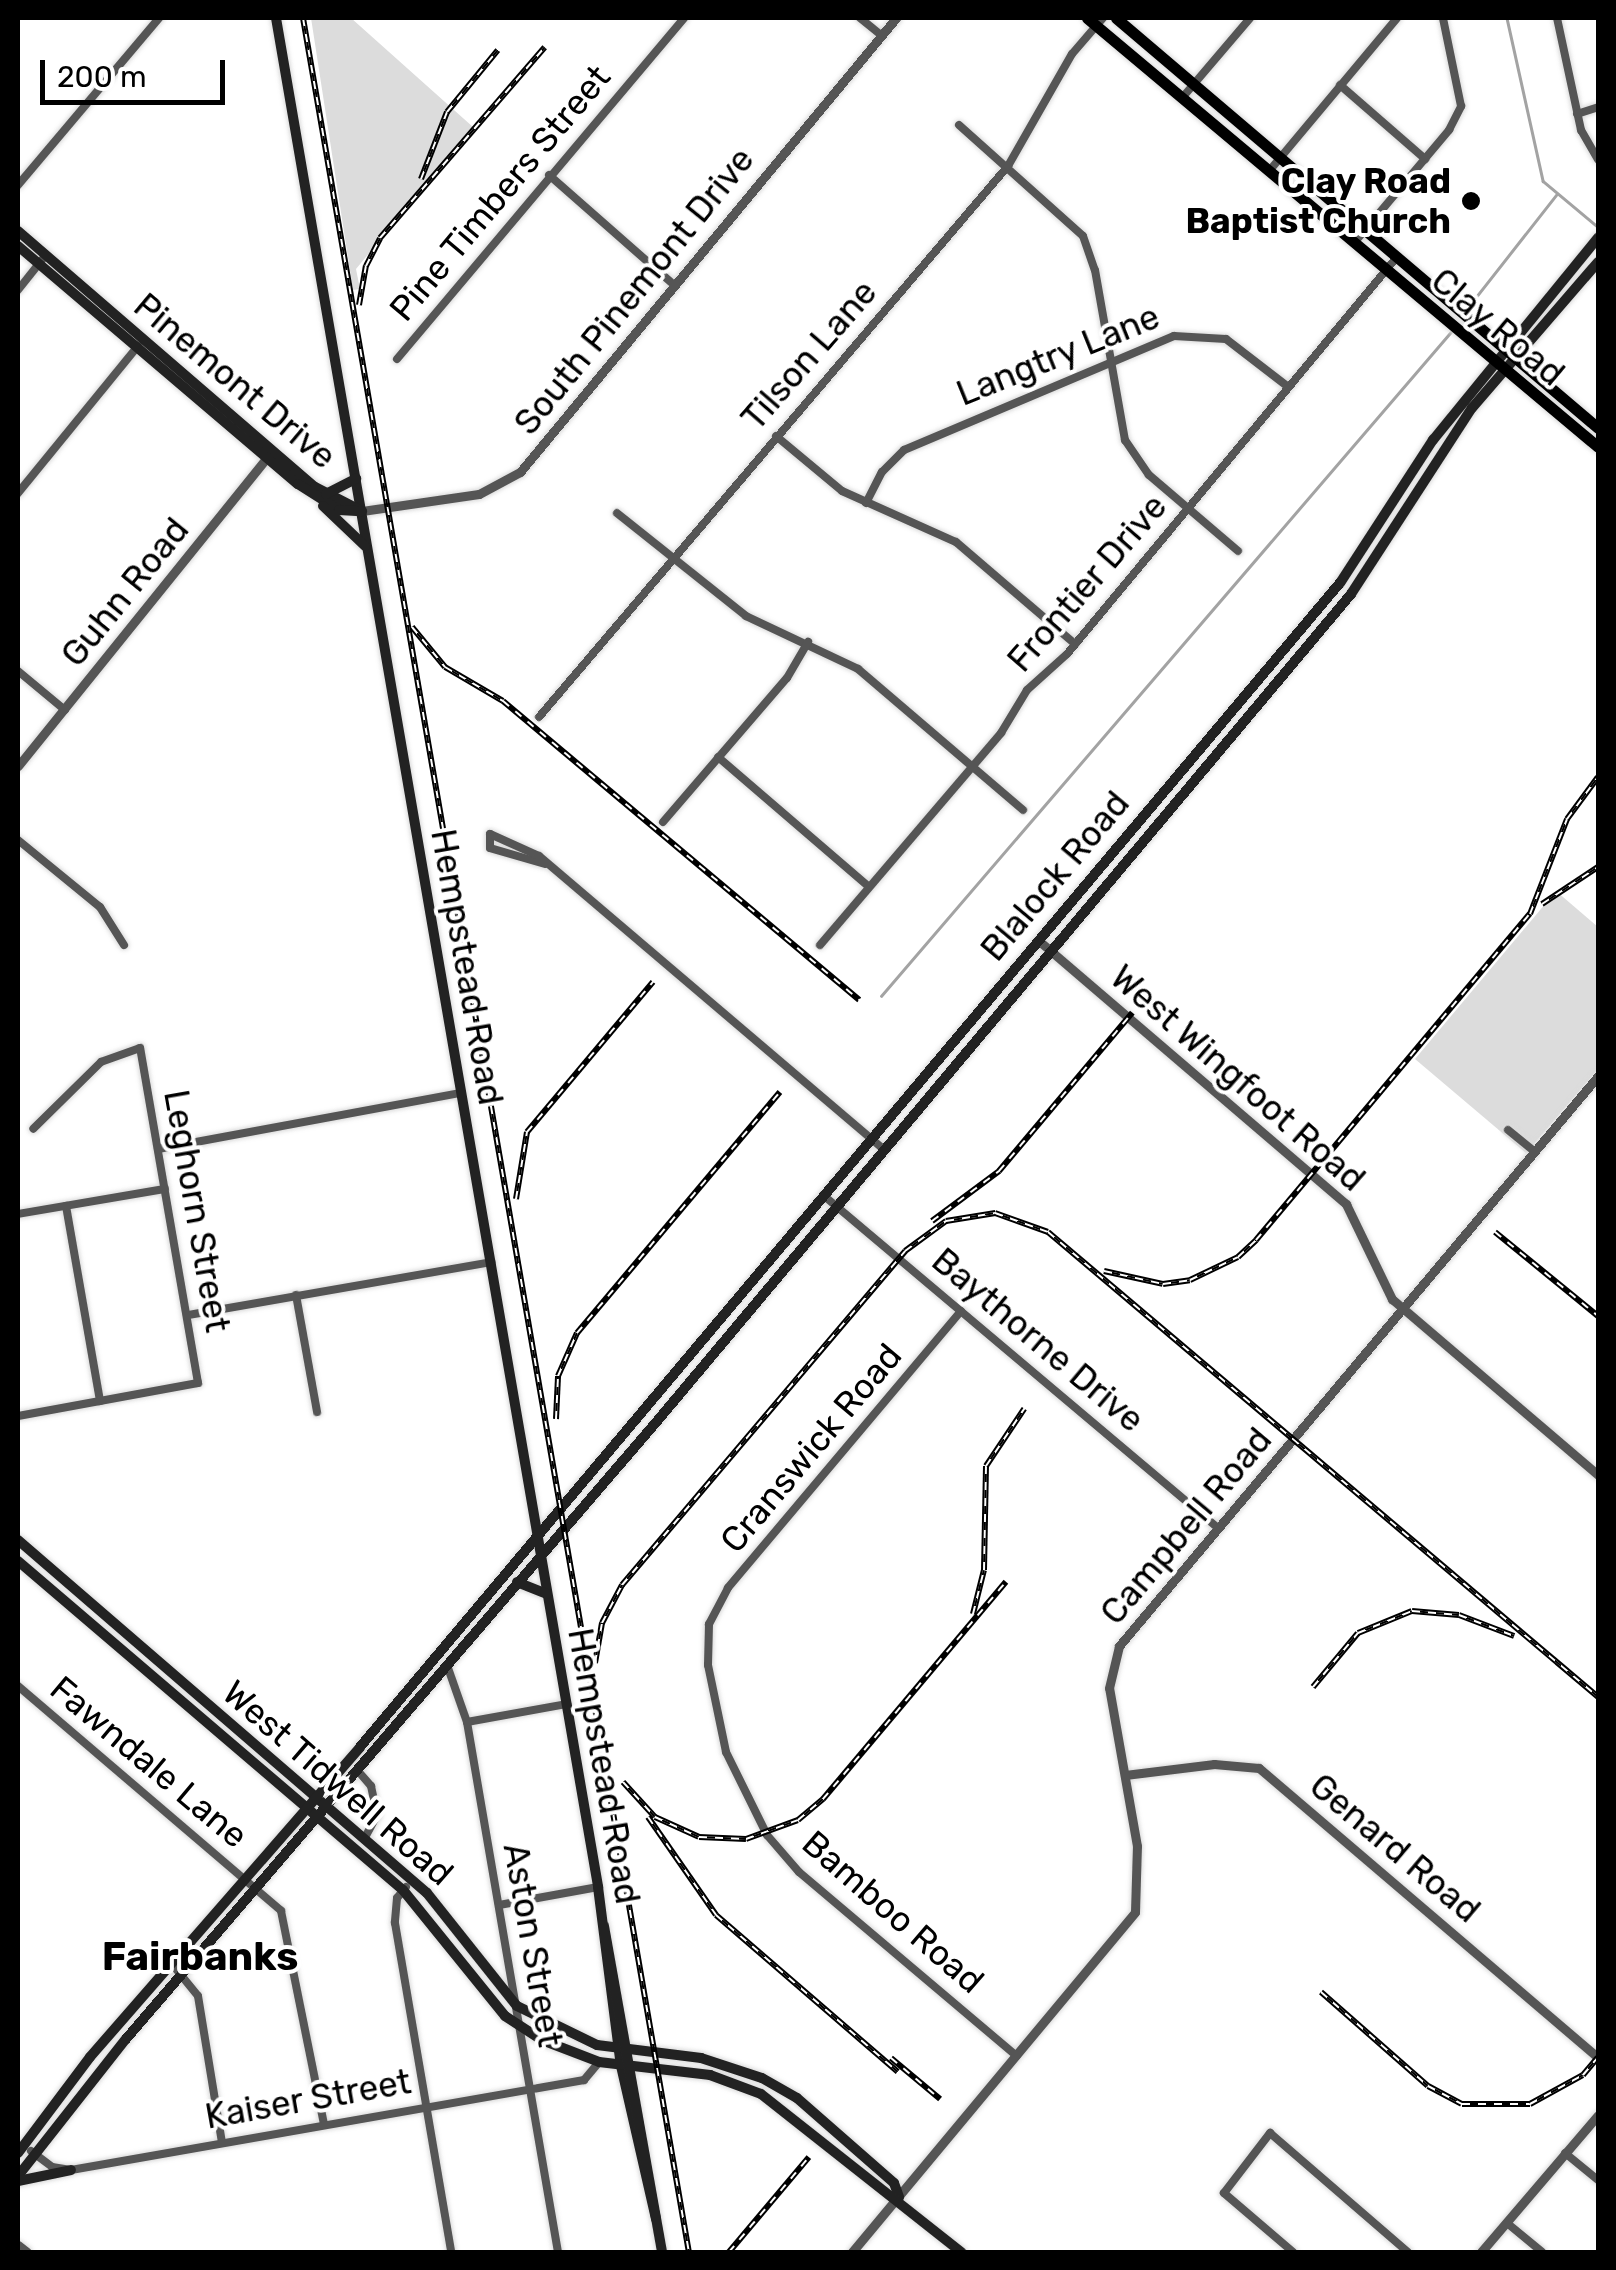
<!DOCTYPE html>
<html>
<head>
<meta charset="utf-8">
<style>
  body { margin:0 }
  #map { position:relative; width:1616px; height:2270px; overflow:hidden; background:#fff; font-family:Rubik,sans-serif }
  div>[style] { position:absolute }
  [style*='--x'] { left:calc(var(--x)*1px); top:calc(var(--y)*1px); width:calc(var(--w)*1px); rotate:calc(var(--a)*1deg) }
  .green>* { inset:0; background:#dcdcdc }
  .stream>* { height:2.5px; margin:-1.25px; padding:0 1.25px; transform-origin:1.25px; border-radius:1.25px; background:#a3a3a3 }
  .roads { filter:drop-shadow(0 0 2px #dbdbdb) drop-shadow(0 0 2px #dbdbdb) }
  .minor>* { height:8px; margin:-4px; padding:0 4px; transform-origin:4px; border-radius:4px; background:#555 }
  .tertiary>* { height:9px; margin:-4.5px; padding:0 4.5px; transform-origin:4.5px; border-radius:4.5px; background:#555 }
  .secondary>* { height:10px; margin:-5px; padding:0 5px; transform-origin:5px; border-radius:5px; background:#222 }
  .primary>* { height:11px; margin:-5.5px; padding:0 5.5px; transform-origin:5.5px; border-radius:5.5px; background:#000 }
  .rail>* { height:6px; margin-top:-3px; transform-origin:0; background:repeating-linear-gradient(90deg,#fff 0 8px,#000 0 16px); box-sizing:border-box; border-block:2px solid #000 }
  .dots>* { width:28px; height:28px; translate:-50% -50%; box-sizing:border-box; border:5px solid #fff; border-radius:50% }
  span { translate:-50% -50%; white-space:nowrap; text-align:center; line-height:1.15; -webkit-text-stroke:8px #fff; paint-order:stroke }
  .poi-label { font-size:35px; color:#000; font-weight:700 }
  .right { translate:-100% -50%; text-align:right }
  .street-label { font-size:35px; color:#000 }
  .quarter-label { font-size:40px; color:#000; font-weight:700 }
  .frame { position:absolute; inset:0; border:20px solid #000; pointer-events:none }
  .scale { position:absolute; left:40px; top:60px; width:185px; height:45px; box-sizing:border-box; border:5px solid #000; border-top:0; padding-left:12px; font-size:30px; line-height:35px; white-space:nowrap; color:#000; -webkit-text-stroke:8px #fff; paint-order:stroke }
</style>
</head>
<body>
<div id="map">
  <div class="green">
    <i style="clip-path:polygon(311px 18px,351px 18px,473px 127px,356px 269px,360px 289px,353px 290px)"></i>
    <i style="clip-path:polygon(1556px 891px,1598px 927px,1598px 1069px,1526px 1153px,1415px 1059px)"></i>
  </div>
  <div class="stream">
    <i style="--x:1507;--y:18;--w:167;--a:77.5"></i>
    <i style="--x:1543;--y:181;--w:72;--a:39.9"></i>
    <i style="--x:1469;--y:306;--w:141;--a:-51.9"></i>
    <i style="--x:881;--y:996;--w:875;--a:-49.36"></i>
  </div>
  <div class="roads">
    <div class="minor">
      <i style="--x:860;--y:18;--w:27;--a:39"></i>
      <i style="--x:1557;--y:18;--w:115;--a:77.9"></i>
      <i style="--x:1581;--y:130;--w:34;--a:60"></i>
      <i style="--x:1340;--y:85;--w:113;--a:41"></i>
      <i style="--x:1182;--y:98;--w:105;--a:-49.6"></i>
      <i style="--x:1577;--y:114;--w:22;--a:-18"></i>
      <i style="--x:959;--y:125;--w:166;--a:41.8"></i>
      <i style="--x:1083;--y:236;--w:36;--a:71"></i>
      <i style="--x:1095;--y:270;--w:173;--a:80"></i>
      <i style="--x:1125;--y:440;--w:42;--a:55.6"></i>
      <i style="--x:1149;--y:475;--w:117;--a:40.5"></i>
      <i style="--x:1270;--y:170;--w:198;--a:-50.1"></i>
      <i style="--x:549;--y:175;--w:162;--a:41.3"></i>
      <i style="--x:18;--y:185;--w:219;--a:-49.8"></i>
      <i style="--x:1354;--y:243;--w:148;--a:-49.9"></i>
      <i style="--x:1449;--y:130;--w:27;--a:-63"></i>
      <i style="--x:1461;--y:106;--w:90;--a:-101.6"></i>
      <i style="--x:18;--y:290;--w:43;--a:-51.5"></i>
      <i style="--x:397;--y:359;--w:446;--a:-49.9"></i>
      <i style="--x:776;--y:436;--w:86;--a:39.8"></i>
      <i style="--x:842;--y:491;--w:125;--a:24.1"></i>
      <i style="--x:956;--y:542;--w:157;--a:40.6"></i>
      <i style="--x:18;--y:493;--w:190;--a:-50.8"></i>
      <i style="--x:866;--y:503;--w:35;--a:-63"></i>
      <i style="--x:882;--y:472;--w:31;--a:-45"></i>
      <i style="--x:904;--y:450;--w:293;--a:-22.9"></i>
      <i style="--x:1174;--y:336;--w:52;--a:3.3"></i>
      <i style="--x:1226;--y:339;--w:77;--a:37.6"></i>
      <i style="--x:617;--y:513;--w:165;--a:38.6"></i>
      <i style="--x:746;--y:616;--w:124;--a:25.3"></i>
      <i style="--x:858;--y:669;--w:217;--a:40.5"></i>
      <i style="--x:18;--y:671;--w:61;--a:39.7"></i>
      <i style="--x:539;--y:717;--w:724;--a:-49.6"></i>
      <i style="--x:1008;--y:166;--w:129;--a:-60.3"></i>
      <i style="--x:1072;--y:54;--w:48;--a:-49.3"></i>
      <i style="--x:718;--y:757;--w:199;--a:40.7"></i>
      <i style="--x:663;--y:822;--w:190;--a:-49.3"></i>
      <i style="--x:787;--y:678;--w:42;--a:-59.7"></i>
      <i style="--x:18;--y:840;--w:106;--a:39.3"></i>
      <i style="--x:100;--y:907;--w:45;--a:57.7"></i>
      <i style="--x:545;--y:864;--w:57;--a:-163.8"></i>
      <i style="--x:490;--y:848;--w:14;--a:-90"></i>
      <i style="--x:490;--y:834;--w:54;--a:24.2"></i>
      <i style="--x:539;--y:856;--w:452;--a:40.4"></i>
      <i style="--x:820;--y:945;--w:279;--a:-49.5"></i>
      <i style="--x:1001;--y:733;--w:50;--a:-58.8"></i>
      <i style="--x:1027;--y:690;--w:54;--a:-42"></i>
      <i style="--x:1067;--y:654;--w:516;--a:-50.27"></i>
      <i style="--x:1508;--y:1130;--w:35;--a:39"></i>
      <i style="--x:158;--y:1149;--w:308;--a:-10.5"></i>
      <i style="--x:823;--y:1195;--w:517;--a:40.13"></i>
      <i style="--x:66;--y:1206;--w:198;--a:80.1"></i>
      <i style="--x:18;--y:1214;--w:149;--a:-9.7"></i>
      <i style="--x:296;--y:1295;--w:119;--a:79.8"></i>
      <i style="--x:961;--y:1311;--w:362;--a:130.1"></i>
      <i style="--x:728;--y:1588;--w:41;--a:117.8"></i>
      <i style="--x:709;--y:1624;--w:41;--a:91.4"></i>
      <i style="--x:708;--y:1665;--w:89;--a:78.3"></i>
      <i style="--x:726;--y:1752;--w:93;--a:63.7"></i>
      <i style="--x:767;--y:1835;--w:49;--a:49.1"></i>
      <i style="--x:799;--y:1872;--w:285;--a:40.2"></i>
      <i style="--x:188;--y:1315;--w:308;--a:-9.9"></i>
      <i style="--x:18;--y:1416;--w:183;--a:-10.4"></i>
      <i style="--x:198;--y:1383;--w:340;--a:-99.8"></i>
      <i style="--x:140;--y:1048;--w:41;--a:160.3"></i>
      <i style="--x:101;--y:1062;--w:95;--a:135.4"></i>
      <i style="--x:447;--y:1665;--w:60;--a:70.7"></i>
      <i style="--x:467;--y:1722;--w:538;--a:80.26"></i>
      <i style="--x:18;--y:1686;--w:346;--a:40.5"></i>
      <i style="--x:281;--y:1911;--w:218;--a:78.6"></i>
      <i style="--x:467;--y:1722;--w:102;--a:-10.2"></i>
      <i style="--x:358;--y:1771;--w:20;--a:49"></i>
      <i style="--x:371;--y:1786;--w:30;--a:78"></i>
      <i style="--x:377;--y:1815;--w:26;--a:118"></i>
      <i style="--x:406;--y:1887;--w:14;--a:129"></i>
      <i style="--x:397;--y:1898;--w:25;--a:95"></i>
      <i style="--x:395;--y:1923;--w:334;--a:80.3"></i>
      <i style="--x:499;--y:1905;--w:101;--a:-10.3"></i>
      <i style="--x:172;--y:1964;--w:41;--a:50.9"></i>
      <i style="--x:198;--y:1996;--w:148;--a:80.7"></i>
      <i style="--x:31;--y:2151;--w:26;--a:37"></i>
      <i style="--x:52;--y:2167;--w:19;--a:9"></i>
      <i style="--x:71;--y:2170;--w:521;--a:-9.95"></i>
      <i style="--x:584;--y:2080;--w:23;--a:-50"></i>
      <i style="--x:1565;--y:2153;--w:43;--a:39.3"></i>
      <i style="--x:1507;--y:2223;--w:45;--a:39.6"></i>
      <i style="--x:1293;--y:2252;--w:91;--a:-139.5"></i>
      <i style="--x:1224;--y:2193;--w:76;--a:-52.5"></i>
      <i style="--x:1270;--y:2133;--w:182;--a:40.8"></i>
    </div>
    <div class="tertiary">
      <i style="--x:362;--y:511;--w:118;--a:-8.3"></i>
      <i style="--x:479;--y:494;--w:47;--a:-28.2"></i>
      <i style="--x:520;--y:472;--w:589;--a:-50.37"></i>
      <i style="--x:18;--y:766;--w:402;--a:-51.1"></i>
      <i style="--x:1038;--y:940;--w:406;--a:40.6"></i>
      <i style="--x:1346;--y:1204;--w:106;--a:64.2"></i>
      <i style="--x:1392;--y:1299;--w:271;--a:40.5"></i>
      <i style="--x:1125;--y:1775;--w:90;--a:-7"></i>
      <i style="--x:1214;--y:1764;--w:45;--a:5.1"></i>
      <i style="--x:1259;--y:1768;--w:446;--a:40.5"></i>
      <i style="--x:18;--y:2245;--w:11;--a:38"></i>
      <i style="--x:852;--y:2252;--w:442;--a:-50.2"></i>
      <i style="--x:1135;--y:1912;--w:66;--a:-88.3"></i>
      <i style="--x:1137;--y:1846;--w:160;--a:-100"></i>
      <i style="--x:1109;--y:1688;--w:43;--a:-76.6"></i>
      <i style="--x:1119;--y:1646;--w:745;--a:-49.96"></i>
      <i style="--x:1481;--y:2252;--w:180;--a:-49.5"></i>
    </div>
    <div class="secondary">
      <i style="--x:276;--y:18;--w:1897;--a:80.22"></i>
      <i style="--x:598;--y:1887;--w:180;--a:82.7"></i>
      <i style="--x:621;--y:2066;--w:157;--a:77.1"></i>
      <i style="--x:18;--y:231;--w:392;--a:40.8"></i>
      <i style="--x:315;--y:487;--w:53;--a:27.1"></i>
      <i style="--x:18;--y:246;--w:367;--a:40.4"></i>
      <i style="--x:298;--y:484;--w:49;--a:32.4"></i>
      <i style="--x:339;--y:510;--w:22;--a:3"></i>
      <i style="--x:326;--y:494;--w:34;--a:-27"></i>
      <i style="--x:323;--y:506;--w:58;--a:43.6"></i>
      <i style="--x:18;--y:1540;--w:540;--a:40.8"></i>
      <i style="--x:427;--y:1893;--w:144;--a:51.5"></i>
      <i style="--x:517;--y:2006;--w:89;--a:26"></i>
      <i style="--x:597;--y:2045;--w:105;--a:7.1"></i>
      <i style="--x:701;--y:2058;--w:64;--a:18.2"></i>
      <i style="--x:762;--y:2078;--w:40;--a:29.7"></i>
      <i style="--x:797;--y:2098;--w:129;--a:41.2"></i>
      <i style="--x:894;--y:2183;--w:15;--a:70"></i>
      <i style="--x:18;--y:1561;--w:506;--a:40.52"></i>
      <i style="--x:403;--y:1890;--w:162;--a:51"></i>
      <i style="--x:505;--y:2016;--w:44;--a:33"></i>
      <i style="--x:542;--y:2040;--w:61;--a:21.1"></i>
      <i style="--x:599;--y:2062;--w:112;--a:6.7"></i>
      <i style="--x:710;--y:2075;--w:54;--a:20.4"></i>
      <i style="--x:761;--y:2094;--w:255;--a:38.3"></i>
      <i style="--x:517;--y:1582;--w:32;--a:22"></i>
      <i style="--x:604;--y:1926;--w:331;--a:79.9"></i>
      <i style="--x:18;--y:2153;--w:120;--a:-53.1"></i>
      <i style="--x:90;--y:2057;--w:411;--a:-48.9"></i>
      <i style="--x:360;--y:1747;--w:1522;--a:-49.91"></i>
      <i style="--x:1340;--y:583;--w:171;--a:-57"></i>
      <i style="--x:1433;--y:440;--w:261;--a:-50.8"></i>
      <i style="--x:18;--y:2176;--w:174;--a:-51.8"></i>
      <i style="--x:126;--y:2039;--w:816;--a:-49.32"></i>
      <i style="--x:658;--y:1420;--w:1078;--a:-50"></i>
      <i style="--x:1351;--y:594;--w:222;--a:-57"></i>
      <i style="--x:1472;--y:408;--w:193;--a:-49.2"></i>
      <i style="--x:18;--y:2181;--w:54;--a:-11.7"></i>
    </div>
    <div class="primary">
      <i style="--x:1087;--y:18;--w:667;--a:40.01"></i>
      <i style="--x:1116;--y:18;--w:633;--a:40.39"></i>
    </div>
  </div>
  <div class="rail">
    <i style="--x:303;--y:18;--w:2267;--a:80.2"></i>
    <i style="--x:421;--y:179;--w:72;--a:-68.8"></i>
    <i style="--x:447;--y:112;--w:80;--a:-50.6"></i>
    <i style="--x:359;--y:305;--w:40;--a:-80"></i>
    <i style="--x:366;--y:266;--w:31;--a:-63"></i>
    <i style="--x:380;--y:238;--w:252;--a:-49.2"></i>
    <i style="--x:412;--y:627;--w:52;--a:50.5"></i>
    <i style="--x:445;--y:667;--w:67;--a:30.4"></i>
    <i style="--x:503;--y:701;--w:465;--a:40"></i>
    <i style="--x:1542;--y:904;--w:67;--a:-33.5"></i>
    <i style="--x:516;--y:1199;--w:68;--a:-80.7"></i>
    <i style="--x:527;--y:1132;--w:196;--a:-50"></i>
    <i style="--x:932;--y:1221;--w:84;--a:-36.7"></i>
    <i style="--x:999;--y:1171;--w:207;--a:-49.9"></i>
    <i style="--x:1495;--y:1232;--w:133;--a:39.2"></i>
    <i style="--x:1104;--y:1271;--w:60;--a:12.4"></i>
    <i style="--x:1163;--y:1284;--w:27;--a:-8"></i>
    <i style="--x:1190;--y:1280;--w:53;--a:-25.6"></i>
    <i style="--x:1238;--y:1257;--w:25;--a:-43"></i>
    <i style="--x:1256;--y:1240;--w:426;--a:-50"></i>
    <i style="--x:1530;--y:914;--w:102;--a:-68.7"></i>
    <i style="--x:1567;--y:819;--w:52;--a:-53.6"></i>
    <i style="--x:556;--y:1419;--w:43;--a:-87.3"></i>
    <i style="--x:558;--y:1376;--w:47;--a:-66.2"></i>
    <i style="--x:577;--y:1333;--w:315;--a:-49.9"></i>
    <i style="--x:973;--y:1614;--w:45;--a:-76"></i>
    <i style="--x:984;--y:1570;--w:104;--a:-88.9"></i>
    <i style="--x:986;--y:1466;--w:69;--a:-56.3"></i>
    <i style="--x:595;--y:1663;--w:41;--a:-80.1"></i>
    <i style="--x:602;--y:1623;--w:43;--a:-62.2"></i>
    <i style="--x:622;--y:1585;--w:438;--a:-49.7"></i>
    <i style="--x:905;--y:1251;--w:51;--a:-36.2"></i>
    <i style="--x:946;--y:1221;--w:50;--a:-9.3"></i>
    <i style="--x:995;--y:1213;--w:56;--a:19.7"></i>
    <i style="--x:1048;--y:1232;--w:720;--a:40.21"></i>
    <i style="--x:1313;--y:1687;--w:70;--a:-50.2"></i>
    <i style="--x:1358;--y:1633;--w:58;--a:-22.2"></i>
    <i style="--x:1412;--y:1611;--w:47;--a:4.9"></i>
    <i style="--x:1459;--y:1615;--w:59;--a:20.9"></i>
    <i style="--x:623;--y:1782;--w:47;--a:47.6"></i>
    <i style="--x:655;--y:1817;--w:48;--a:24.4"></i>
    <i style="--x:699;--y:1837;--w:47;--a:2.4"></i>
    <i style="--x:746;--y:1839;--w:55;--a:-20.1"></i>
    <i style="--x:798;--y:1820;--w:33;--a:-40"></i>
    <i style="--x:823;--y:1799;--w:284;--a:-49.9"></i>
    <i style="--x:648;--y:1817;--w:119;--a:55.2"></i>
    <i style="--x:716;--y:1915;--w:240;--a:40.8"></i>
    <i style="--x:1321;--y:1992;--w:142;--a:41.3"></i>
    <i style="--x:1428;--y:2086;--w:38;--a:28"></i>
    <i style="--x:1462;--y:2104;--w:68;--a:0"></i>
    <i style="--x:1530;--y:2104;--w:60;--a:-28.7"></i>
    <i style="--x:1583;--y:2075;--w:23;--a:-50"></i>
    <i style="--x:891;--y:2058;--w:64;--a:39.9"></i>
    <i style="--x:729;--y:2252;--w:124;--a:-49.9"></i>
  </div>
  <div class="dots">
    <i style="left:1471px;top:201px;background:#000"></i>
  </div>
  <div class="poi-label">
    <span class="right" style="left:1451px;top:201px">Clay Road<br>Baptist Church</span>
  </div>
  <div class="street-label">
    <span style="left:500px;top:193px;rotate:-50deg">Pine Timbers Street</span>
    <span style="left:634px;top:291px;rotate:-51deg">South Pinemont Drive</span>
    <span style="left:1498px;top:327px;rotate:40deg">Clay Road</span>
    <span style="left:809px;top:355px;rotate:-49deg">Tilson Lane</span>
    <span style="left:1058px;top:355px;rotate:-22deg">Langtry Lane</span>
    <span style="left:235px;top:381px;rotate:40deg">Pinemont Drive</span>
    <span style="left:1087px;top:583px;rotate:-49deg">Frontier Drive</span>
    <span style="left:125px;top:592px;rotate:-51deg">Guhn Road</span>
    <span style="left:1055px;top:876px;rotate:-50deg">Blalock Road</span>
    <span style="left:467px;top:967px;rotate:80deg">Hempstead Road</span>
    <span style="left:1238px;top:1078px;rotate:41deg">West Wingfoot Road</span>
    <span style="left:197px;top:1211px;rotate:80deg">Leghorn Street</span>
    <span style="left:1038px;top:1340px;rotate:40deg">Baythorne Drive</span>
    <span style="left:811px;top:1448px;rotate:-50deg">Cranswick Road</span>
    <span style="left:1186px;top:1526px;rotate:-50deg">Campbell Road</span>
    <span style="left:149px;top:1762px;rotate:40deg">Fawndale Lane</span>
    <span style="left:604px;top:1766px;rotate:80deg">Hempstead Road</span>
    <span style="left:338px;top:1783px;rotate:41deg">West Tidwell Road</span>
    <span style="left:1395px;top:1848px;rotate:40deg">Genard Road</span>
    <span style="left:893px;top:1912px;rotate:41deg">Bamboo Road</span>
    <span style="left:533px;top:1945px;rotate:80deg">Aston Street</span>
    <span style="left:308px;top:2099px;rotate:-10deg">Kaiser Street</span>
  </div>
  <div class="quarter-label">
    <span style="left:200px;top:1957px">Fairbanks</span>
  </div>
  <div class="frame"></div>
  <div class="scale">200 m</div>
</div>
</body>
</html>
